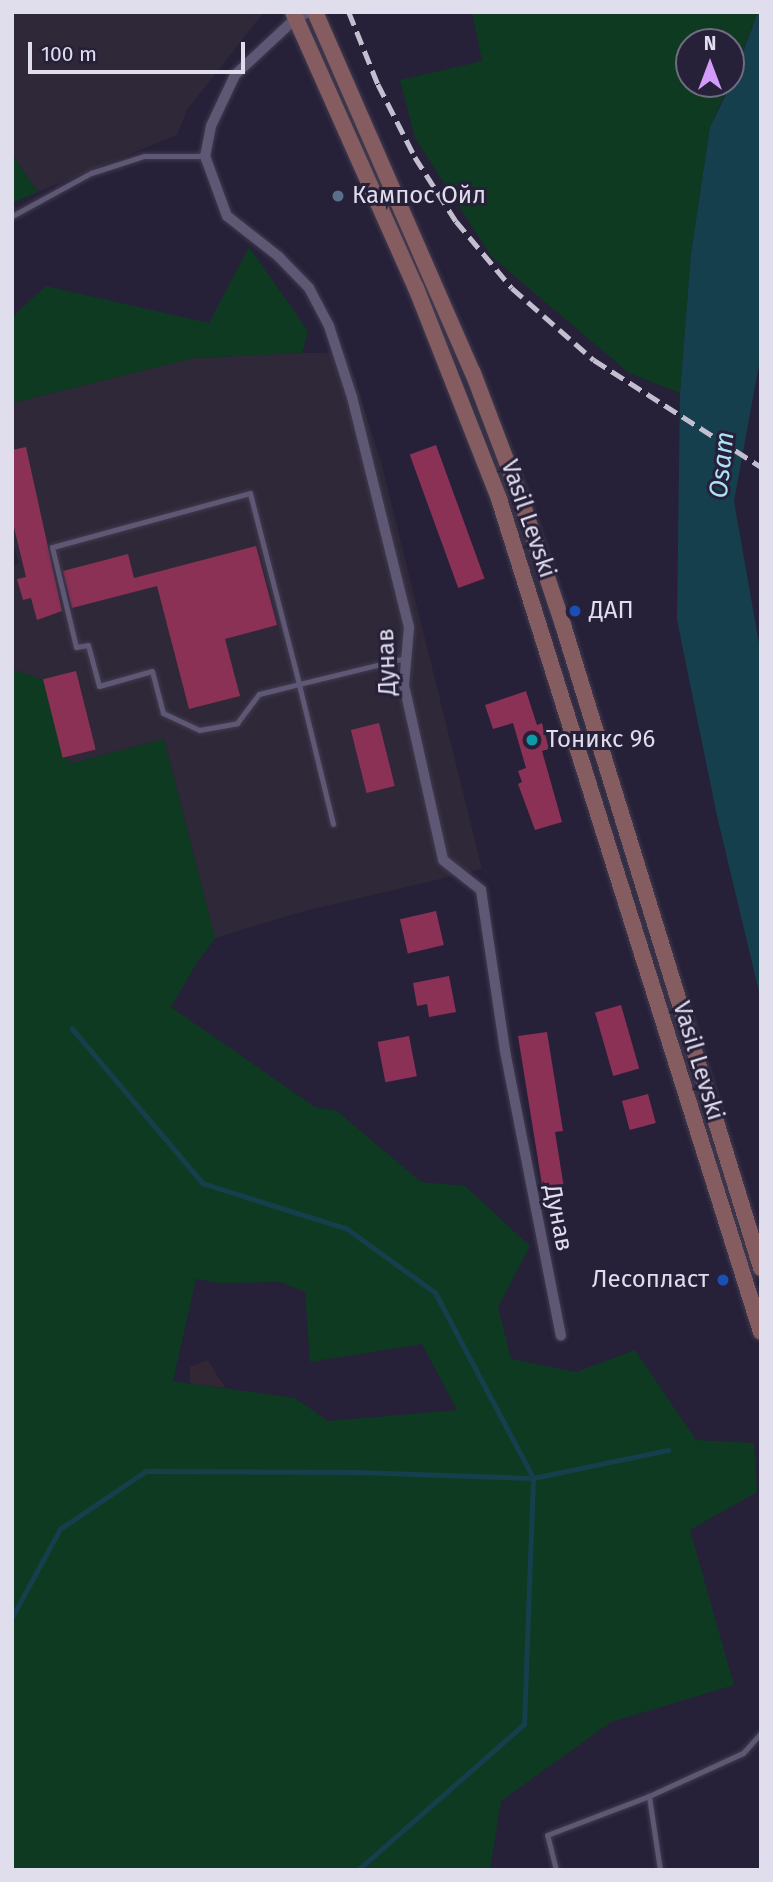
<!DOCTYPE html>
<html>
<head>
<meta charset="utf-8">
<style>
  body { margin:0 }
  #map { position:relative; width:773px; height:1882px; overflow:hidden; background:#262038; font-family:"Fira Sans",sans-serif }
  div>[style] { position:absolute }
  [style*='--x'] { left:calc(var(--x)*1px); top:calc(var(--y)*1px); width:calc(var(--w)*1px); rotate:calc(var(--a)*1deg) }
  .commercial>* { inset:0; background:#2f2838 }
  .industrial>* { inset:0; background:#332735 }
  .green>* { inset:0; background:#0e3a22 }
  .water>* { inset:0; background:#163f4e }
  .stream>* { height:4.5px; margin:-2.25px; padding:0 2.25px; transform-origin:2.25px; border-radius:2.25px; background:#163f4e }
  .building>* { inset:0; background:#8c3156; transform-origin:0 0 }
  .roads { filter:drop-shadow(0 0 2px #413b50) drop-shadow(0 0 2px #413b50) }
  .service>* { height:5px; margin:-2.5px; padding:0 2.5px; transform-origin:2.5px; border-radius:2.5px; background:#5e5874 }
  .minor>* { height:10px; margin:-5px; padding:0 5px; transform-origin:5px; border-radius:5px; background:#5e5874 }
  .secondary>* { height:16px; margin:-8px; padding:0 8px; transform-origin:8px; border-radius:8px; background:#855d60 }
  .rail>* { height:4.5px; margin-top:-2.25px; transform-origin:0; background:repeating-linear-gradient(90deg,#c3bfd0 0 14px,transparent 0 21px) }
  .dots>* { width:19px; height:19px; translate:-50% -50%; box-sizing:border-box; border:4px solid #262038; border-radius:50% }
  span { translate:-50% -50%; white-space:nowrap; text-align:center; line-height:1.15; -webkit-text-stroke:6px #262038; paint-order:stroke }
  .poi-label { font-size:24px; color:#e0dded }
  .left { translate:0 -50%; text-align:left }
  .right { translate:-100% -50%; text-align:right }
  .street-label { font-size:24px; color:#e0dded }
  .water-label { font-size:26px; color:#ace2f9; font-style:italic }
  .frame { position:absolute; inset:0; border:14px solid #e0dded; pointer-events:none }
  .north { position:absolute; left:675px; top:28px; width:70px; height:70px; box-sizing:border-box; background:#262038; border:2px solid #706c80; border-radius:50%; rotate:0deg; font-size:19px; font-weight:700; line-height:28px; text-align:center; color:#e0dded }
  .north::after { content:''; display:block; margin:auto; width:24px; height:32px; background:#d39cfc; clip-path:polygon(50% 0,100% 100%,50% 72%,0 100%) }
  .scale { position:absolute; left:28px; top:42px; width:217px; height:32px; box-sizing:border-box; border:4px solid #e0dded; border-top:0; padding-left:9px; font-size:21px; line-height:24px; white-space:nowrap; color:#e0dded; -webkit-text-stroke:5px #262038; paint-order:stroke }
</style>
</head>
<body>
<div id="map">
  <div class="commercial">
    <i style="clip-path:polygon(12px 12px,264px 12px,187px 110px,177px 135px,38px 192px,12px 154px)"></i>
    <i style="clip-path:polygon(302px 353px,346px 353px,381px 461px,482px 869px,301px 912px,215px 938px,164px 739px,69px 764px,52px 683px,12px 669px,12px 567px,19px 563px,12px 540px,12px 403px,194px 358px)"></i>
  </div>
  <div class="industrial">
    <i style="clip-path:polygon(208px 1360px,225px 1388px,190px 1383px,190px 1367px)"></i>
  </div>
  <div class="green">
    <i style="clip-path:polygon(472px 12px,758px 12px,731px 80px,731px 42px,689px 42px,689px 84px,729px 84px,710px 127px,691px 254px,680px 393px,629px 373px,491px 256px,415px 138px,400px 80px,482px 61px)"></i>
    <i style="clip-path:polygon(12px 154px,38px 192px,12px 203px)"></i>
    <i style="clip-path:polygon(249px 247px,308px 331px,302px 353px,194px 358px,12px 403px,12px 317px,46px 286px,209px 323px)"></i>
    <i style="clip-path:polygon(evenodd,12px 669px,52px 683px,69px 764px,164px 739px,215px 938px,196px 964px,171px 1007px,315px 1107px,337px 1111px,421px 1182px,465px 1186px,530px 1246px,498px 1307px,511px 1359px,576px 1372px,635px 1350px,696px 1440px,754px 1443px,757px 1492px,690px 1530px,734px 1685px,611px 1722px,501px 1801px,490px 1870px,12px 1870px,12px 669px,196px 1279px,219px 1283px,280px 1282px,305px 1292px,310px 1362px,422px 1344px,457px 1410px,328px 1421px,295px 1398px,173px 1381px,196px 1279px)"></i>
  </div>
  <div class="water">
    <i style="clip-path:polygon(758px 12px,761px 12px,761px 354px,734px 501px,761px 655px,761px 1000px,717px 816px,677px 620px,680px 393px,691px 254px,710px 127px,731px 84px)"></i>
  </div>
  <div class="stream">
    <i style="--x:12;--y:1617;--w:100;--a:-61.4"></i>
    <i style="--x:60;--y:1529;--w:104;--a:-34"></i>
    <i style="--x:146;--y:1471;--w:212;--a:0.3"></i>
    <i style="--x:358;--y:1472;--w:175;--a:2"></i>
    <i style="--x:533;--y:1478;--w:209;--a:-117.9"></i>
    <i style="--x:435;--y:1293;--w:109;--a:-144"></i>
    <i style="--x:347;--y:1229;--w:151;--a:-162.6"></i>
    <i style="--x:203;--y:1184;--w:203;--a:-130.2"></i>
    <i style="--x:358;--y:1870;--w:221;--a:-41.3"></i>
    <i style="--x:524;--y:1724;--w:246;--a:-87.9"></i>
    <i style="--x:533;--y:1478;--w:138;--a:-11.7"></i>
  </div>
  <div class="building">
    <i style="left:436px;top:445px;width:142px;height:28px;rotate:70deg"></i>
    <i style="clip-path:polygon(26px 447px,62px 611px,37px 620px,31px 598px,23px 600px,17px 579px,26px 577px,12px 519px,12px 450px)"></i>
    <i style="clip-path:polygon(256px 546px,277px 625px,225px 639px,240px 696px,189px 709px,157px 586px,72px 608px,63px 571px,128px 554px,134px 578px)"></i>
    <i style="left:76px;top:671px;width:81px;height:34px;rotate:76deg"></i>
    <i style="clip-path:polygon(526px 691px,537px 725px,542px 723px,549px 749px,542px 751px,562px 822px,535px 830px,518px 784px,522px 782px,518px 771px,526px 768px,513px 723px,493px 729px,485px 705px)"></i>
    <i style="left:379px;top:723px;width:65px;height:29px;rotate:76deg"></i>
    <i style="left:436px;top:911px;width:35px;height:37px;rotate:77deg"></i>
    <i style="clip-path:polygon(449px 976px,456px 1012px,429px 1017px,427px 1004px,417px 1006px,413px 983px)"></i>
    <i style="left:621px;top:1005px;width:66px;height:27px;rotate:74deg"></i>
    <i style="clip-path:polygon(547px 1032px,563px 1131px,555px 1132px,564px 1188px,543px 1191px,518px 1036px)"></i>
    <i style="left:409px;top:1036px;width:41px;height:32px;rotate:79deg"></i>
    <i style="left:648px;top:1094px;width:30px;height:27px;rotate:75deg"></i>
  </div>
  <div class="roads">
    <div class="service">
      <i style="--x:12;--y:216;--w:90;--a:-28.6"></i>
      <i style="--x:91;--y:173;--w:56;--a:-17.8"></i>
      <i style="--x:144;--y:156;--w:61;--a:0"></i>
      <i style="--x:333;--y:824;--w:144;--a:-103.7"></i>
      <i style="--x:299;--y:684;--w:197;--a:-104.4"></i>
      <i style="--x:250;--y:493;--w:205;--a:164.7"></i>
      <i style="--x:52;--y:547;--w:103;--a:76.5"></i>
      <i style="--x:76;--y:647;--w:12;--a:-9"></i>
      <i style="--x:88;--y:645;--w:42;--a:75"></i>
      <i style="--x:99;--y:686;--w:55;--a:-15.8"></i>
      <i style="--x:152;--y:671;--w:43;--a:75.3"></i>
      <i style="--x:163;--y:713;--w:40;--a:25"></i>
      <i style="--x:199;--y:730;--w:39;--a:-10"></i>
      <i style="--x:237;--y:723;--w:36;--a:-53"></i>
      <i style="--x:259;--y:694;--w:41;--a:-14"></i>
      <i style="--x:299;--y:684;--w:110;--a:-13.7"></i>
      <i style="--x:556;--y:1870;--w:36;--a:-104"></i>
      <i style="--x:547;--y:1835;--w:109;--a:-20.9"></i>
      <i style="--x:660;--y:1870;--w:75;--a:-98.5"></i>
      <i style="--x:649;--y:1796;--w:103;--a:-24.6"></i>
      <i style="--x:743;--y:1753;--w:27;--a:-48"></i>
    </div>
    <div class="minor">
      <i style="--x:308;--y:12;--w:15;--a:152"></i>
      <i style="--x:295;--y:19;--w:82;--a:137"></i>
      <i style="--x:235;--y:75;--w:56;--a:115.2"></i>
      <i style="--x:211;--y:126;--w:31;--a:101"></i>
      <i style="--x:205;--y:156;--w:64;--a:69.9"></i>
      <i style="--x:227;--y:216;--w:65;--a:38.1"></i>
      <i style="--x:278;--y:256;--w:45;--a:45.9"></i>
      <i style="--x:309;--y:288;--w:43;--a:62.2"></i>
      <i style="--x:329;--y:326;--w:75;--a:72.1"></i>
      <i style="--x:352;--y:397;--w:237;--a:76.1"></i>
      <i style="--x:409;--y:627;--w:58;--a:94.9"></i>
      <i style="--x:404;--y:685;--w:179;--a:77.4"></i>
      <i style="--x:443;--y:860;--w:48;--a:38.3"></i>
      <i style="--x:481;--y:890;--w:163;--a:81.5"></i>
      <i style="--x:505;--y:1051;--w:290;--a:78.9"></i>
    </div>
    <div class="secondary">
      <i style="--x:293;--y:12;--w:302;--a:66"></i>
      <i style="--x:416;--y:288;--w:227;--a:68.5"></i>
      <i style="--x:499;--y:499;--w:873;--a:72.54"></i>
      <i style="--x:315;--y:12;--w:394;--a:66.4"></i>
      <i style="--x:473;--y:373;--w:129;--a:69.2"></i>
      <i style="--x:519;--y:494;--w:138;--a:71.4"></i>
      <i style="--x:563;--y:625;--w:673;--a:72.88"></i>
    </div>
  </div>
  <div class="rail">
    <i style="--x:349;--y:12;--w:78;--a:68.1"></i>
    <i style="--x:378;--y:84;--w:82;--a:63.1"></i>
    <i style="--x:415;--y:157;--w:76;--a:57.4"></i>
    <i style="--x:456;--y:221;--w:87;--a:50.1"></i>
    <i style="--x:512;--y:288;--w:109;--a:41.3"></i>
    <i style="--x:594;--y:360;--w:198;--a:32.6"></i>
  </div>
  <div class="dots">
    <i style="left:338px;top:196px;background:#5c6f8a"></i>
    <i style="left:575px;top:611px;background:#1a4fb4"></i>
    <i style="left:532px;top:740px;background:#0f9aa8"></i>
    <i style="left:723px;top:1280px;background:#1a4fb4"></i>
  </div>
  <div class="poi-label">
    <span class="left" style="left:352px;top:196px">Кампос Ойл</span>
    <span class="left" style="left:589px;top:611px">ДАП</span>
    <span class="left" style="left:546px;top:740px">Тоникс 96</span>
    <span class="right" style="left:709px;top:1280px">Лесопласт</span>
  </div>
  <div class="street-label">
    <span style="left:528px;top:519px;rotate:71deg">Vasil Levski</span>
    <span style="left:387px;top:662px;rotate:-92deg">Дунав</span>
    <span style="left:698px;top:1061px;rotate:73deg">Vasil Levski</span>
    <span style="left:558px;top:1218px;rotate:79deg">Дунав</span>
  </div>
  <div class="water-label">
    <span style="left:722px;top:465px;rotate:-84deg">Osam</span>
  </div>
  <div class="frame"></div>
  <div class="north">N</div>
  <div class="scale">100 m</div>
</div>
</body>
</html>
